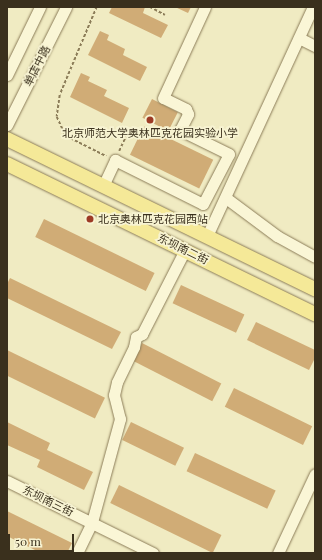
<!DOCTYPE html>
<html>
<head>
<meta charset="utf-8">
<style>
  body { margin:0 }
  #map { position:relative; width:322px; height:560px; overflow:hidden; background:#f0ebc2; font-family:"Playfair Display","Noto Sans SC",serif }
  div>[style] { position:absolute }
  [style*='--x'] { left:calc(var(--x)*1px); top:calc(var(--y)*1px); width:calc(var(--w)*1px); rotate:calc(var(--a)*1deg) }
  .building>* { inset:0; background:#d0ac76; transform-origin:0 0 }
  .path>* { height:1.5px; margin-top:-0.75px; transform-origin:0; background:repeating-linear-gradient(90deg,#8b7c58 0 3px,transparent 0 5px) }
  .roads { filter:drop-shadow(0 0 1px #8b7c58) drop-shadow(0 0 1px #8b7c58) }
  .minor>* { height:11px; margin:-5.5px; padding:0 5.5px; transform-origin:5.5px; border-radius:5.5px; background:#faf6d6 }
  .major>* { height:14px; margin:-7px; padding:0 7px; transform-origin:7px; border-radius:7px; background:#f5e998 }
  .dots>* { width:11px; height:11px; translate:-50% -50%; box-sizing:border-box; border:2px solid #f7f3d2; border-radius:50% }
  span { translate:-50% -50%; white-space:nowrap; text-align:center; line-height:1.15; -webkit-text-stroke:3.5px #f7f3d2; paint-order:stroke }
  .street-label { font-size:11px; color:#3a301d }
  .poi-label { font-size:11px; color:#3a301d }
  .left { translate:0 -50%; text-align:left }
  .frame { position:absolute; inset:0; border:8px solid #3a301d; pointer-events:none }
  .scale { position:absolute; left:8px; top:534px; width:66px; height:18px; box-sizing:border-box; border:2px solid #3a301d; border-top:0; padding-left:5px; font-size:12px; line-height:14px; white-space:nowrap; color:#3a301d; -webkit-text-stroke:3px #f7f3d2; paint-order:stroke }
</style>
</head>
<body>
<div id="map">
  <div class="building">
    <i style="clip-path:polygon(112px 7px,145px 7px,143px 13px,168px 25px,161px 38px,109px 13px)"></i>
    <i style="clip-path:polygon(175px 7px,191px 7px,188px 13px)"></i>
    <i style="clip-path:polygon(100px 31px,109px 35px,107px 40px,125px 49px,123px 55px,147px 67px,140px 81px,88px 55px)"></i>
    <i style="clip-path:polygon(81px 73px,90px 77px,88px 81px,107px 90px,104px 96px,129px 108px,122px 123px,70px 97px)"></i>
    <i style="left:152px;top:99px;width:29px;height:21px;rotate:27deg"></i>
    <i style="left:144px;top:126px;width:77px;height:32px;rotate:26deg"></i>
    <i style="left:44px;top:219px;width:123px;height:20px;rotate:26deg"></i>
    <i style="clip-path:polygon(10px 278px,121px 332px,112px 349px,7px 298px,7px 284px)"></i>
    <i style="left:181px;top:285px;width:70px;height:20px;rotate:25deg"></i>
    <i style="clip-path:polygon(256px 322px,315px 350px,315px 358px,309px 370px,247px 340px)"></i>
    <i style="left:142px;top:343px;width:89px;height:20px;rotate:27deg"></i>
    <i style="left:7px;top:350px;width:109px;height:23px;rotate:26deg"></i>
    <i style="left:234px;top:388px;width:87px;height:21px;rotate:26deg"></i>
    <i style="clip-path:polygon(7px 422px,50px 443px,47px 450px,93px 472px,84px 490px,37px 467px,40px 460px,7px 445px)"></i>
    <i style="left:131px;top:422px;width:59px;height:20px;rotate:26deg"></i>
    <i style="left:195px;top:453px;width:89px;height:20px;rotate:25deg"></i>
    <i style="left:119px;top:485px;width:114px;height:20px;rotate:26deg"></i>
    <i style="clip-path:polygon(7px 511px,72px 543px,67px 553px,41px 553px,7px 536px)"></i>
  </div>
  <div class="path">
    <i style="--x:97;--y:7;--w:95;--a:112.8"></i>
    <i style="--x:60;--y:95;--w:22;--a:98"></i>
    <i style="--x:57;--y:117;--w:21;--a:65"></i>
    <i style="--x:66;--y:136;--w:45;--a:26.6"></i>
    <i style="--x:150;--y:7;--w:17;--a:28"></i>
    <i style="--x:119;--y:151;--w:17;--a:-65"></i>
  </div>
  <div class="roads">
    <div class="minor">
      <i style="--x:299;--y:38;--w:18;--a:27"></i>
      <i style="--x:7;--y:75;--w:76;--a:-64.1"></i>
      <i style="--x:7;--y:125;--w:132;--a:-63.4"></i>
      <i style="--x:103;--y:186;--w:29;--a:-65"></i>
      <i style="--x:115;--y:160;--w:98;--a:26.6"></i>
      <i style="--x:203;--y:204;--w:56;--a:-62.5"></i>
      <i style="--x:229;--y:154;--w:55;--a:-153.9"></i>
      <i style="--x:180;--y:130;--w:18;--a:-63"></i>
      <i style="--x:188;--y:114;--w:5;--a:-112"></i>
      <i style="--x:186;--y:109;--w:25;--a:-154"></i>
      <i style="--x:163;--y:98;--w:100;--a:-65.2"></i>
      <i style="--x:226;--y:198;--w:64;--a:36.7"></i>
      <i style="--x:277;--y:236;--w:43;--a:28.9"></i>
      <i style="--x:207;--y:236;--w:252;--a:-65.2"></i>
      <i style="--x:7;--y:481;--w:163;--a:26.3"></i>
      <i style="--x:77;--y:553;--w:34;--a:-64"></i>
      <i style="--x:92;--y:522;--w:107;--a:-74.8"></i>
      <i style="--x:120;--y:419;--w:25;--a:-104"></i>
      <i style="--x:114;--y:395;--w:13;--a:-77"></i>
      <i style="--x:117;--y:382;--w:39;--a:-64"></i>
      <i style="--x:134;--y:347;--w:10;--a:-79"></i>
      <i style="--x:136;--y:337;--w:7;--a:-27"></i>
      <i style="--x:142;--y:334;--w:94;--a:-62.9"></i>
      <i style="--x:278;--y:553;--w:87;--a:-64.9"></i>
    </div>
    <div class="major">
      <i style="--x:7;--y:139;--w:343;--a:26"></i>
      <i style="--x:7;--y:164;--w:343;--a:26"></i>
    </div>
  </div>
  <div class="dots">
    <i style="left:150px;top:120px;background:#9d3a25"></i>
    <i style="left:90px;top:219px;background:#9d3a25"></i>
  </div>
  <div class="street-label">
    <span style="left:37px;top:66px;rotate:-63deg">单店中路</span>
    <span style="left:183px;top:249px;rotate:26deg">东坝南二街</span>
    <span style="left:48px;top:501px;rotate:26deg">东坝南三街</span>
  </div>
  <div class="poi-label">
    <span style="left:150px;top:133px">北京师范大学奥林匹克花园实验小学</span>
    <span class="left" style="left:98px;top:219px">北京奥林匹克花园西站</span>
  </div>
  <div class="frame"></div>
  <div class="scale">50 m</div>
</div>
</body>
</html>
